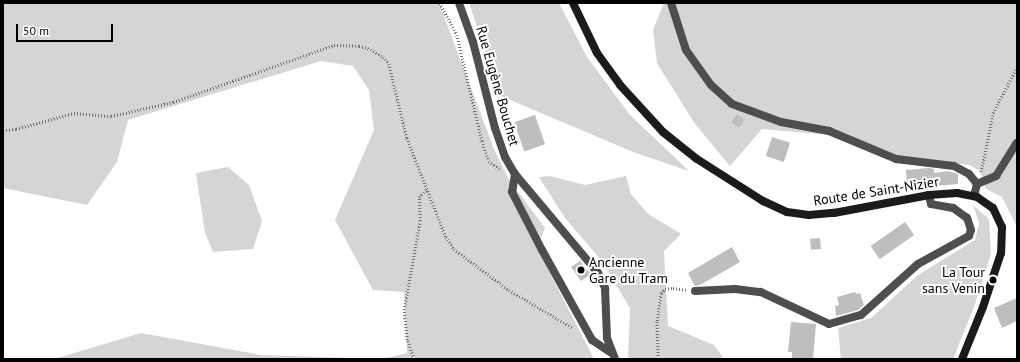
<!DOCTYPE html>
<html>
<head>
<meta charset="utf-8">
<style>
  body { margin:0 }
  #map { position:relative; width:1020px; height:362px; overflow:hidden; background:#fff; font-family:"PT Sans",sans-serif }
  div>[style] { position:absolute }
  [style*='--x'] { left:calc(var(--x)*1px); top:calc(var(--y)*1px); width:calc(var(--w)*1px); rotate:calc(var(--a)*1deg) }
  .green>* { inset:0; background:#d5d5d5 }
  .building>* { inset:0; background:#bebebe; transform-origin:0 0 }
  .path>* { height:2.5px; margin-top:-1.25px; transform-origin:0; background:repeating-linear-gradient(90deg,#707070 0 1px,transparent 0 3px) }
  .street>* { height:8px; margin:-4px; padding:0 4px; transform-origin:4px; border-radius:4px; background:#4e4e4e }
  .secondary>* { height:8px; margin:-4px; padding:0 4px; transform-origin:4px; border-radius:4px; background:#1b1b1b }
  .dots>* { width:11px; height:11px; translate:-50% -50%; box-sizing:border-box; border:2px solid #fff; border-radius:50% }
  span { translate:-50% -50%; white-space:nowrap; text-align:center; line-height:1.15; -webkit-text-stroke:4px #fff; paint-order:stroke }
  .street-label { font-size:14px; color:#000 }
  .poi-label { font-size:14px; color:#000 }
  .left { translate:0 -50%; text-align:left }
  .right { translate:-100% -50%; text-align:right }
  .frame { position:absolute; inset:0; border:4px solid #000; pointer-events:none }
  .scale { position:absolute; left:16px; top:24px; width:97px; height:18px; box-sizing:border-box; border:2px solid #000; border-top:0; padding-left:5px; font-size:12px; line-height:14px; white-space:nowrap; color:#000; -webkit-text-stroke:3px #fff; paint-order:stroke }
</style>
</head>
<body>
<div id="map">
  <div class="green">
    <i style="clip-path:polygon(3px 3px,439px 3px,494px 149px,508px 178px,545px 228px,537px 248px,594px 359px,382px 359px,407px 353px,404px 292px,373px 290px,335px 220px,374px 130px,369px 90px,353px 66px,321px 61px,128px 120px,117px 162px,87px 205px,3px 188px)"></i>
    <i style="clip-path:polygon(469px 3px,559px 3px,587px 57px,630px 115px,689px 171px,633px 152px,501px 96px)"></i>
    <i style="clip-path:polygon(664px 3px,1017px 3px,1017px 227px,1002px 197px,986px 189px,980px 171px,969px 165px,916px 158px,903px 164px,830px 135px,762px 129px,730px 166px,695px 124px,657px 63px,653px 30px)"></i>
    <i style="clip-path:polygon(228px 167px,249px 185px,262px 221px,253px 249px,213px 252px,205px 233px,196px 173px)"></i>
    <i style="clip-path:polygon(550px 176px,585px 185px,626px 176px,631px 194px,648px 214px,681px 234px,664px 251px,668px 326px,714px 345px,724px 359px,628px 359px,630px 308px,601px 260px,565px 218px,539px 177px)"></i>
    <i style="clip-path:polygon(973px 205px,989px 219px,991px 254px,974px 307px,953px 359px,841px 359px,838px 328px,871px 318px,918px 275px,975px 240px,979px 223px)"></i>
    <i style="clip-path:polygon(141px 333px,261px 355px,381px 359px,54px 359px)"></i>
  </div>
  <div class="building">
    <i style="left:737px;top:114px;width:10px;height:10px;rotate:37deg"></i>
    <i style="left:535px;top:115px;width:31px;height:22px;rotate:71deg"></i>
    <i style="left:772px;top:137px;width:19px;height:20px;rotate:18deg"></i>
    <i style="clip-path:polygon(929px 168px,934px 169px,934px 173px,948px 171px,958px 174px,958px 184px,922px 187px,923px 183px,907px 184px,906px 170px)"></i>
    <i style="left:905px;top:222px;width:16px;height:42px;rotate:55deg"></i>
    <i style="left:820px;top:238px;width:11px;height:10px;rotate:85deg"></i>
    <i style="clip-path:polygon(732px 247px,740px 262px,700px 285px,695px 286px,688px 273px)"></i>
    <i style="clip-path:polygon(580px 261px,591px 274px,581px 281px,571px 267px)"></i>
    <i style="clip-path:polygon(855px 292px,856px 294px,860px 293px,864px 305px,858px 310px,836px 316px,835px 306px,839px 305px,837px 297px)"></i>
    <i style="clip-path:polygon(1017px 298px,1017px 321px,1002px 328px,994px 308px)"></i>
    <i style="clip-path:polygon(791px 322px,816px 324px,813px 359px,792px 359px,792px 352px,788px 352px)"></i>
  </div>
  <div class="path">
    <i style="--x:440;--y:3;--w:36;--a:62"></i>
    <i style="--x:457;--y:35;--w:109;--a:76.7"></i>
    <i style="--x:482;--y:141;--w:21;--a:71"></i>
    <i style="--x:489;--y:161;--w:15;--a:37"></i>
    <i style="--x:3;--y:130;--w:13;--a:-4"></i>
    <i style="--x:16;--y:129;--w:60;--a:-15.4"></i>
    <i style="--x:74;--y:113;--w:37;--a:5"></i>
    <i style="--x:111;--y:116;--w:64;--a:-12.7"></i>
    <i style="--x:173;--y:102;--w:171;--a:-19.5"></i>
    <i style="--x:334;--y:45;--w:25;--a:2"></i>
    <i style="--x:359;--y:46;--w:12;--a:14"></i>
    <i style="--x:371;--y:49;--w:14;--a:34"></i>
    <i style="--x:383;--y:57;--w:9;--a:49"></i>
    <i style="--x:389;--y:64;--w:76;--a:76.3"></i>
    <i style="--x:407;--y:138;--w:106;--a:68.5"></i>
    <i style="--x:446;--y:237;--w:14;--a:56"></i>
    <i style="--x:454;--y:249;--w:69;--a:36.7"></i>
    <i style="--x:509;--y:290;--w:74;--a:30.7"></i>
    <i style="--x:981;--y:172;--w:60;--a:-78.5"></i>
    <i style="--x:993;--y:113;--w:52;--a:-62.4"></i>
    <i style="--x:414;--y:359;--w:20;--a:-110"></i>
    <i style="--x:407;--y:340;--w:30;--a:-96"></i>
    <i style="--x:404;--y:310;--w:90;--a:-79.8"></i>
    <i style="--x:420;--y:221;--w:24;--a:-92"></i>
    <i style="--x:419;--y:197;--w:11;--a:-45"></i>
    <i style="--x:658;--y:359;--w:38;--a:-92"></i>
    <i style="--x:657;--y:321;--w:28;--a:-82"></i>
    <i style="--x:661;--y:293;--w:6;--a:-45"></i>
    <i style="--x:665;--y:289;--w:8;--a:-7"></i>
    <i style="--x:673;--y:288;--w:13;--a:9"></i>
  </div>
  <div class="street">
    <i style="--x:459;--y:3;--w:41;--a:70.3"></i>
    <i style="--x:473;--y:42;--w:89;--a:75.7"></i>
    <i style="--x:495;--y:128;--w:31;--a:71"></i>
    <i style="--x:505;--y:157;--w:20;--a:60"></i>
    <i style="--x:515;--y:174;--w:129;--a:50"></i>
    <i style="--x:598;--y:273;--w:17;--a:65"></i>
    <i style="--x:605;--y:288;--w:50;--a:87.7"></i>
    <i style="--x:607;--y:338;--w:22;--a:69"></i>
    <i style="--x:671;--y:3;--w:49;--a:72.3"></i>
    <i style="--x:686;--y:50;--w:43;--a:54.5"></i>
    <i style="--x:711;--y:85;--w:28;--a:42"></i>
    <i style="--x:732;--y:104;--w:52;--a:20.2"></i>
    <i style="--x:781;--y:122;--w:49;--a:10.6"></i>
    <i style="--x:829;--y:131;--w:73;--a:22.7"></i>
    <i style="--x:896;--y:159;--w:58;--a:6.9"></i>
    <i style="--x:954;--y:166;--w:17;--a:28"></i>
    <i style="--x:969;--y:174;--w:13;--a:51"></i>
    <i style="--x:977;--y:184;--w:12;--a:104"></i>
    <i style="--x:515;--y:174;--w:18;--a:99"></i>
    <i style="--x:512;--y:192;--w:65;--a:62.7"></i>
    <i style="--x:542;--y:250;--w:103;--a:60.9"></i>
    <i style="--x:592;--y:340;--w:22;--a:34"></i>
    <i style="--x:977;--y:184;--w:21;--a:-23"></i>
    <i style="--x:996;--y:176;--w:39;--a:-58"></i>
    <i style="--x:695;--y:291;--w:40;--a:-2.9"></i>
    <i style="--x:735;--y:289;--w:26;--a:7"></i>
    <i style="--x:761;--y:292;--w:75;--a:25.2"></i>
    <i style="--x:829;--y:324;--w:33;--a:-16"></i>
    <i style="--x:861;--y:315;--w:76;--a:-41.8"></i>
    <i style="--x:918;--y:264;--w:58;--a:-28.8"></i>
    <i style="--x:969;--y:236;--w:6;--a:-72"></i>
    <i style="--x:971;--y:230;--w:13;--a:-108"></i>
    <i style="--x:967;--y:218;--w:17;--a:-144"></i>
    <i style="--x:953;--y:208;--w:22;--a:-170"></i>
    <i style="--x:931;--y:204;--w:9;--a:-103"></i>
  </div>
  <div class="secondary">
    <i style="--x:573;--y:3;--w:55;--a:64.4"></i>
    <i style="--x:597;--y:53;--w:39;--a:54"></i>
    <i style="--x:620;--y:85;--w:64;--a:47.5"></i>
    <i style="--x:663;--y:132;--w:43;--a:38.5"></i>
    <i style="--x:697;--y:159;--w:78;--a:32.5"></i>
    <i style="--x:763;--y:201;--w:26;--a:25"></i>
    <i style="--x:787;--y:212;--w:22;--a:8"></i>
    <i style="--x:809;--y:215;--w:25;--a:-5"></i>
    <i style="--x:834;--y:213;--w:97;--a:-10.7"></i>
    <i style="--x:929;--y:195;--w:28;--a:-4"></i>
    <i style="--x:957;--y:193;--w:20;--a:11"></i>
    <i style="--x:977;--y:197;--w:19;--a:35"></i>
    <i style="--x:993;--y:208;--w:21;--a:65"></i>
    <i style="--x:1002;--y:227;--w:26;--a:92"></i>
    <i style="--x:1001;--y:253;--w:57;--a:108.4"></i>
    <i style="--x:983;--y:307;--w:56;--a:112"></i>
  </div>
  <div class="dots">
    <i style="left:581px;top:270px;background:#000"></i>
    <i style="left:993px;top:280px;background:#000"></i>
  </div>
  <div class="street-label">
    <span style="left:498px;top:86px;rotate:74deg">Rue Eugène Bouchet</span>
    <span style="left:876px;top:191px;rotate:-9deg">Route de Saint-Nizier</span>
  </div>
  <div class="poi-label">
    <span class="left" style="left:589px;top:270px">Ancienne<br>Gare du Tram</span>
    <span class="right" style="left:985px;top:280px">La Tour<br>sans Venin</span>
  </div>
  <div class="frame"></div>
  <div class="scale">50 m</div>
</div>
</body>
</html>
